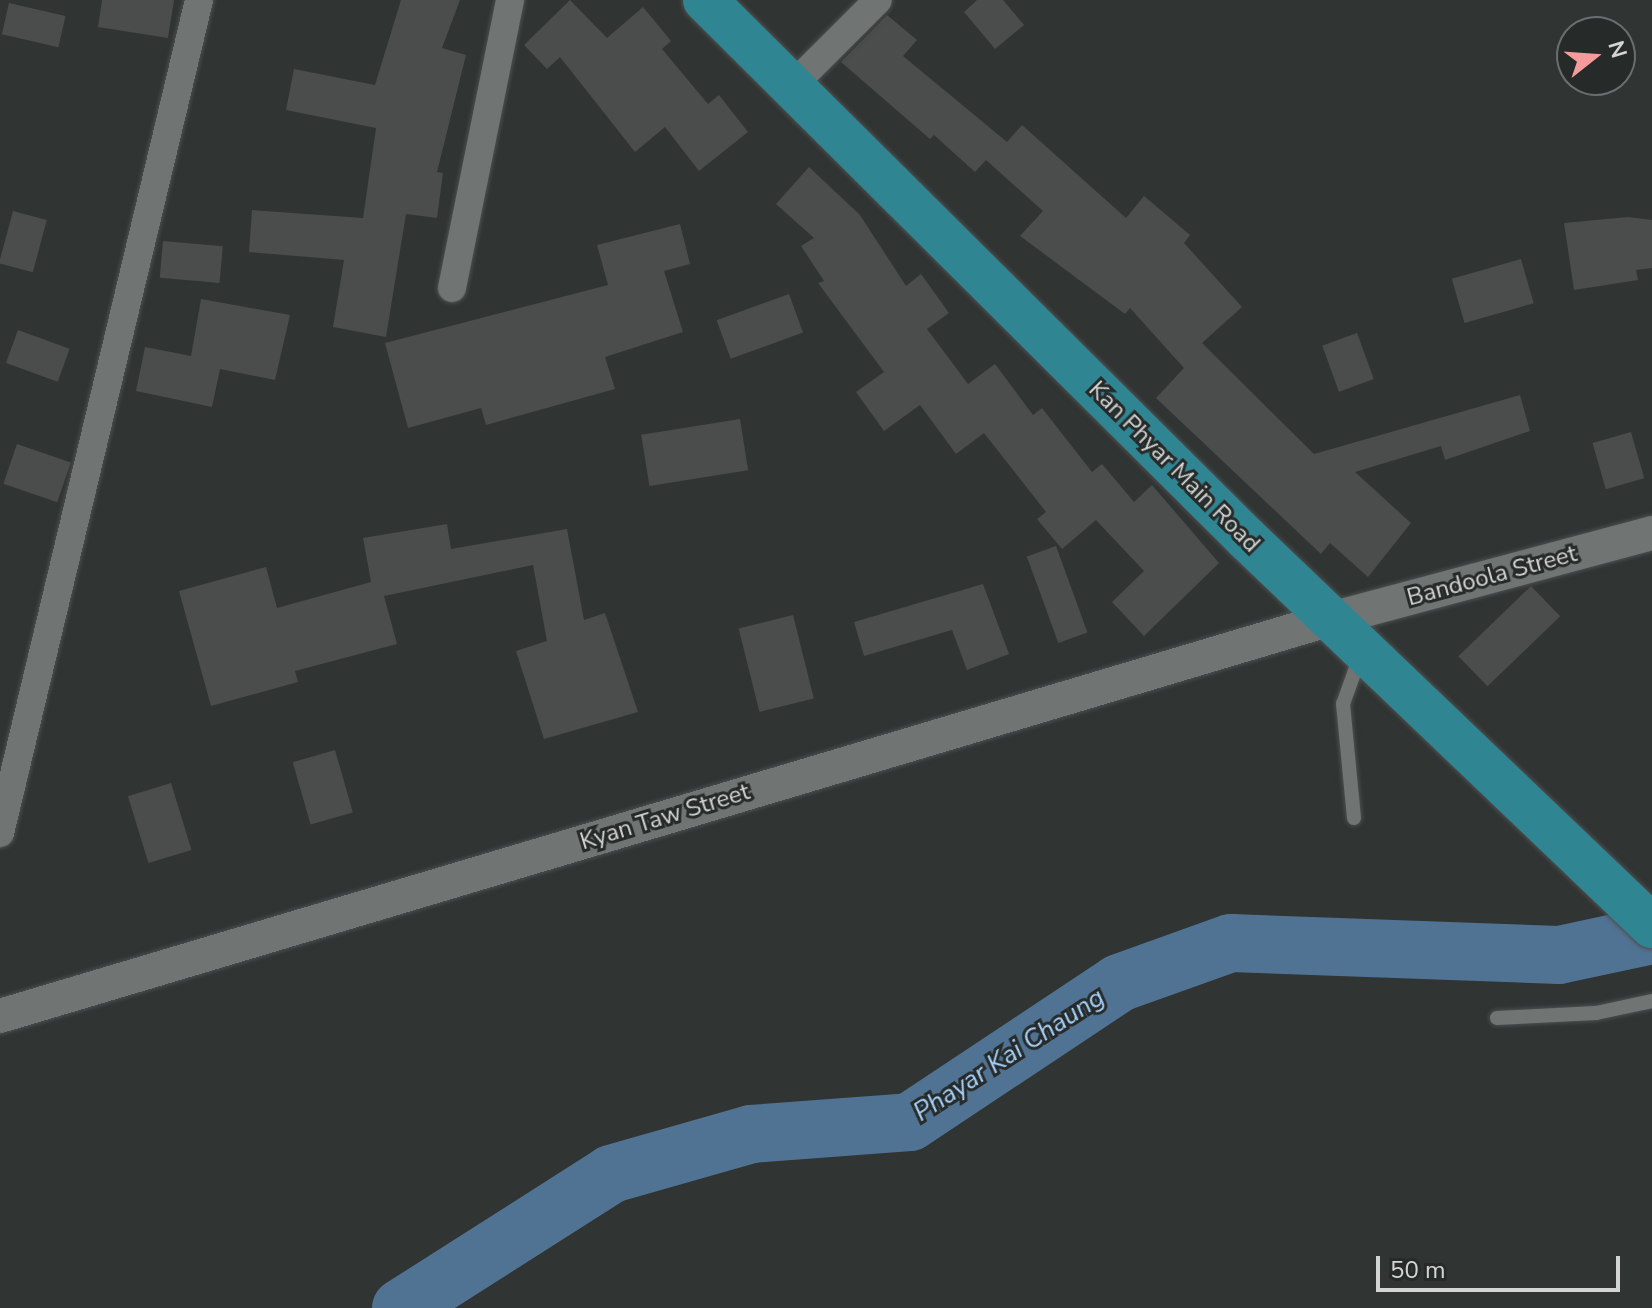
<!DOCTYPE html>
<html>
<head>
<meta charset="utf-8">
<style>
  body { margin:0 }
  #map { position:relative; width:1652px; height:1308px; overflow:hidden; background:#303433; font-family:"Nunito Sans",sans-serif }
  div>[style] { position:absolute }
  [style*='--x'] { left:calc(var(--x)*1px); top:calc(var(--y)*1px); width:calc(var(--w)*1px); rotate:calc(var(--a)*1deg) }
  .river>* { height:58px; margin:-29px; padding:0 29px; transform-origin:29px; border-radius:29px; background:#517393 }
  .building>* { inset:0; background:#4a4d4b; transform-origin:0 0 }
  .roads { filter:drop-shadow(0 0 2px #4c4f4f) drop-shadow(0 0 2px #4c4f4f) }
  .service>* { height:14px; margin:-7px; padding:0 7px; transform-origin:7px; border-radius:7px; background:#707473 }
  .minor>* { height:28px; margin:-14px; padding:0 14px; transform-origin:14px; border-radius:14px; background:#707473 }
  .tertiary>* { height:34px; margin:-17px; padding:0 17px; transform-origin:17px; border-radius:17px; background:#707473 }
  .primary>* { height:44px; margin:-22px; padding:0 22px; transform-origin:22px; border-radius:22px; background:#308592 }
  span { translate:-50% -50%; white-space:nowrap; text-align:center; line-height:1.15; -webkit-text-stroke:6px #262a29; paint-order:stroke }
  .street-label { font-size:24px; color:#d3d5d5 }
  .water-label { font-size:26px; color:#a6d2fc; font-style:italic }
  .north { position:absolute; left:1556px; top:16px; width:80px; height:80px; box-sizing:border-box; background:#262a29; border:2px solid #6b6e6e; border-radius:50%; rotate:73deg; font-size:22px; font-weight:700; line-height:32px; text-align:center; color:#d3d5d5 }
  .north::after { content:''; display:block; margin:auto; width:28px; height:36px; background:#f59b9b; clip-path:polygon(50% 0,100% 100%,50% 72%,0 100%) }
  .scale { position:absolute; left:1376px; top:1256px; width:244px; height:36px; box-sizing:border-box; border:4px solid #d3d5d5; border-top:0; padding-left:10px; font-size:24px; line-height:28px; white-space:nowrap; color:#d3d5d5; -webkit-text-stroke:6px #262a29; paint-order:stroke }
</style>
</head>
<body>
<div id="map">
  <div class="river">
    <i style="--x:401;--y:1308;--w:249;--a:-32.5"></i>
    <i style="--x:611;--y:1174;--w:146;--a:-15.9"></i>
    <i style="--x:751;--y:1134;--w:159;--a:-4.3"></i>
    <i style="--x:910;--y:1122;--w:251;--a:-33.6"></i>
    <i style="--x:1119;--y:983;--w:119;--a:-19.7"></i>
    <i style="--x:1231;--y:943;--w:328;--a:2.1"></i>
    <i style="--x:1559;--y:955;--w:95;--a:-12.1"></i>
  </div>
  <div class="building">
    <i style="clip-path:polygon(102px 0,174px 0,168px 38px,98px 27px)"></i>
    <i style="clip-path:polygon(401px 0,460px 0,442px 48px,466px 55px,437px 172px,443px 173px,437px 218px,406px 214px,386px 337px,333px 327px,344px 260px,249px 252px,252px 210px,363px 218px,376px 128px,286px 110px,294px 69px,375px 85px)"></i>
    <i style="clip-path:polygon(570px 0,607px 38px,643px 7px,671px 41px,662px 49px,708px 104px,719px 95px,748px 132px,699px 171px,665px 127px,635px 152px,560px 57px,547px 69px,524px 45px)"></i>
    <i style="clip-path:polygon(977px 0,1003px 0,1024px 25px,995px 49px,964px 12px)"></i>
    <i style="left:9px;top:3px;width:58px;height:32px;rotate:13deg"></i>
    <i style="clip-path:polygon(887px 15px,917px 40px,903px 56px,1007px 142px,1022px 125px,1126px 218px,1144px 196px,1190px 235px,1184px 243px,1242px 307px,1202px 343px,1314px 454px,1520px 395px,1530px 431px,1445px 460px,1441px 446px,1355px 472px,1411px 523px,1368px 577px,1330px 543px,1321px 554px,1156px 398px,1184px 368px,1130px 308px,1125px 314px,1020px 236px,1043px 211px,986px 160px,975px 172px,934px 135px,930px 139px,841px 62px)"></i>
    <i style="clip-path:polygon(809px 167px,860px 215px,906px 286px,921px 274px,949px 313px,927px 329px,968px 384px,995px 364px,1033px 415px,1042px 408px,1092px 472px,1102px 464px,1134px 502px,1152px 485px,1219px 563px,1144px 636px,1112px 602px,1144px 571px,1096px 520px,1062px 549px,1037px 519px,1046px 512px,984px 433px,956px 454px,920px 405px,884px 431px,856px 392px,884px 372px,818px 283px,824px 281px,801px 246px,814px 238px,776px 204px)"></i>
    <i style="left:13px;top:211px;width:35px;height:54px;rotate:15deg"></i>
    <i style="clip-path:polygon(1628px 217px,1652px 220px,1652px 268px,1636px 270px,1638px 280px,1574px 290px,1564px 223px)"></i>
    <i style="clip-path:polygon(680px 224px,690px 264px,664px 271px,683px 332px,605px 357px,615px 389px,486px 425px,481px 408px,408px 428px,385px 343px,608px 285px,597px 245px)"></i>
    <i style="left:163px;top:241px;width:60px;height:37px;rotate:5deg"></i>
    <i style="left:1521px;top:259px;width:46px;height:72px;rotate:74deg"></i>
    <i style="left:789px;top:294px;width:41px;height:77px;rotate:70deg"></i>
    <i style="clip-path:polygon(201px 299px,290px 315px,275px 380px,220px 369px,212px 407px,136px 391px,145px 347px,191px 356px)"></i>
    <i style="left:18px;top:330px;width:55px;height:35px;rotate:20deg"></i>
    <i style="left:1357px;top:333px;width:49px;height:37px;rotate:70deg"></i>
    <i style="left:740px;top:419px;width:52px;height:100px;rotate:81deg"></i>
    <i style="left:1631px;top:432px;width:48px;height:40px;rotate:74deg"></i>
    <i style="left:17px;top:444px;width:57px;height:42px;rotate:19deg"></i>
    <i style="clip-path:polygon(447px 524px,451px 549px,567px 529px,584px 620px,605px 613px,638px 712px,544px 739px,516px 651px,547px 641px,533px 565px,384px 596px,397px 644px,295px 671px,298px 682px,211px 706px,179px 591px,266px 567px,277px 608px,371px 582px,363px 538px)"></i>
    <i style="left:1056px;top:546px;width:92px;height:31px;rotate:70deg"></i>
    <i style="clip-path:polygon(983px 584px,1009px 654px,967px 670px,952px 630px,864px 656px,854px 622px)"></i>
    <i style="left:1531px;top:586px;width:42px;height:101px;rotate:46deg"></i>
    <i style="left:793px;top:615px;width:86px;height:56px;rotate:76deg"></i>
    <i style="left:335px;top:750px;width:65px;height:44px;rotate:74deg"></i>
    <i style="left:171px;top:783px;width:70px;height:45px;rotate:73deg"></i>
  </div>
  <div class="roads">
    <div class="service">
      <i style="--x:1354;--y:818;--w:115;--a:-95.5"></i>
      <i style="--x:1343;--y:704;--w:53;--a:-70.2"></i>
      <i style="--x:1497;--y:1018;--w:99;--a:-2.9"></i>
      <i style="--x:1596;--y:1013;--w:57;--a:-12.1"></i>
    </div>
    <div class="minor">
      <i style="--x:790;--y:88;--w:124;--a:-45"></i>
      <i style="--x:452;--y:288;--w:294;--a:-78.6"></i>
      <i style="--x:0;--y:833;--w:856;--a:-76.56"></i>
    </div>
    <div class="tertiary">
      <i style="--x:0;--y:1016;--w:1389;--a:-16.61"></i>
      <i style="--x:1331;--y:619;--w:332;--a:-15"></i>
    </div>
    <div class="primary">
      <i style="--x:705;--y:0;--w:763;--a:44.84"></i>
      <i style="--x:1246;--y:538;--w:562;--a:43.7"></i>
    </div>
  </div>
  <div class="street-label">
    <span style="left:1174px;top:467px;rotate:45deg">Kan Phyar Main Road</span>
    <span style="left:1492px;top:576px;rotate:-15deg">Bandoola Street</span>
    <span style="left:665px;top:817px;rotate:-17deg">Kyan Taw Street</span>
  </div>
  <div class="water-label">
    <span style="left:1009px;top:1055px;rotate:-33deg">Phayar Kai Chaung</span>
  </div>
  <div class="north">N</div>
  <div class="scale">50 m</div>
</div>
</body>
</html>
